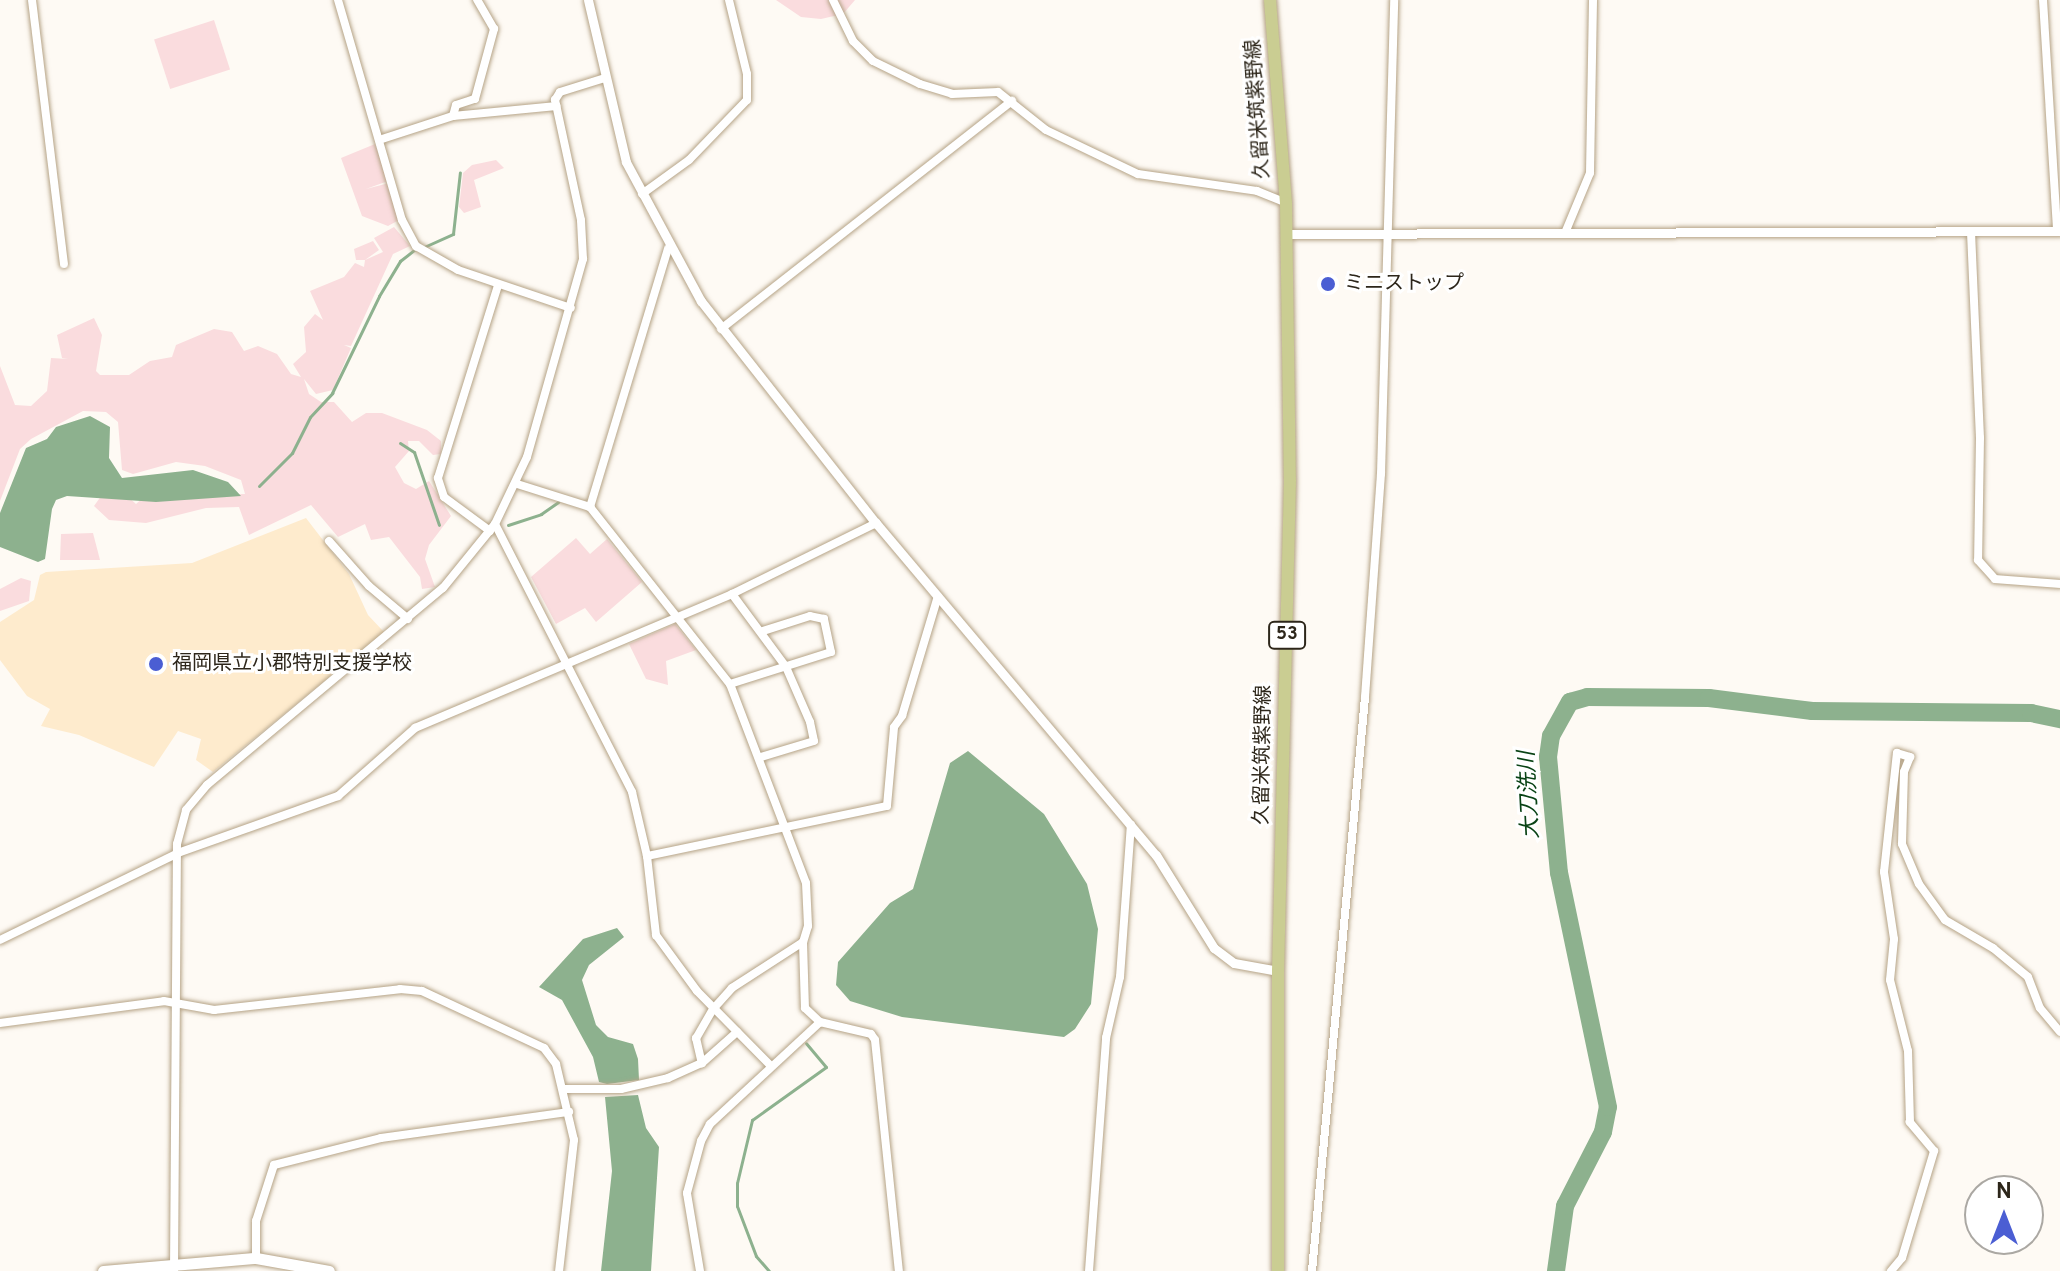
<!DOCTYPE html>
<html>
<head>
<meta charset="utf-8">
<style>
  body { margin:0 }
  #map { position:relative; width:2060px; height:1271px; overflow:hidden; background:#fefaf4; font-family:Overpass,"Noto Sans JP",sans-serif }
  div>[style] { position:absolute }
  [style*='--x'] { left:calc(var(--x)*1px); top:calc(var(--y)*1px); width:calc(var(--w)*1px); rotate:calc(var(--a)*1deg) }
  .built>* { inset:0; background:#feebcd }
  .green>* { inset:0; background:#fadcde; transform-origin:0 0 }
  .water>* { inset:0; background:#8db18e }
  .stream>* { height:3px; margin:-1.5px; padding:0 1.5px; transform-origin:1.5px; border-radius:1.5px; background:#8db18e }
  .river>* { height:18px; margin:-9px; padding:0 9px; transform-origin:9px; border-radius:9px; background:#8db18e }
  .roads { filter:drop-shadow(0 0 2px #b5a386) drop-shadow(0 0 2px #b5a386) }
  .minor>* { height:8px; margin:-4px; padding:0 4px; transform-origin:4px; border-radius:4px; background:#fff }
  .tertiary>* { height:9px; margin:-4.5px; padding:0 4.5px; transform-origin:4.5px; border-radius:4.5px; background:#fff }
  .secondary>* { height:11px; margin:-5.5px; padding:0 5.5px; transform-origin:5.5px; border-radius:5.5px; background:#fff }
  .primary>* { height:12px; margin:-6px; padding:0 6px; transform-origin:6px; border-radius:6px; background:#cacd92 }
  .dots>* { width:22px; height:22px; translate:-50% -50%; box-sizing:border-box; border:4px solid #fff; border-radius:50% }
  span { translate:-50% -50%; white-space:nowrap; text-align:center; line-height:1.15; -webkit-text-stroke:6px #fff; paint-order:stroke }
  .shield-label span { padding:2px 6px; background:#fff; border:2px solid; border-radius:6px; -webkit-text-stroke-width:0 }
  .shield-label { font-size:18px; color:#2d261a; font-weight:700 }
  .street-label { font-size:20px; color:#2d261a }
  .poi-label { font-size:20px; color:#2d261a }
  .left { translate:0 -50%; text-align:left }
  .water-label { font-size:22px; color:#094315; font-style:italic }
  .north { position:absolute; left:1964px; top:1175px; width:80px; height:80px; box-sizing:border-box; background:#fff; border:2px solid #aba8a3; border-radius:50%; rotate:0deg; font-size:22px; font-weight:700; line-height:32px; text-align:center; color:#2d261a }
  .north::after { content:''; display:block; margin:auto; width:28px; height:36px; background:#4b5ed3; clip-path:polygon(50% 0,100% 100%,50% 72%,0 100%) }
</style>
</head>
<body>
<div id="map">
  <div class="built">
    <i style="clip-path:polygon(306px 518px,349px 574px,368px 615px,384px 632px,213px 772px,196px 760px,201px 739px,178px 731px,154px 767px,79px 735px,41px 726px,50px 709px,27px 696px,0 660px,0 622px,34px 600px,40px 575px,46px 572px,192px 563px)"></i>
  </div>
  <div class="green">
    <i style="clip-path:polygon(776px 0,855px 0,843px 14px,821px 19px,801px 17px)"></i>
    <i style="left:214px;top:20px;width:52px;height:63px;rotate:72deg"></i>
    <i style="clip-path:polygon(375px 144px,388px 181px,366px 189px,389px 183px,399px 220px,388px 226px,362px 216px,341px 158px)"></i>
    <i style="clip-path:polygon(496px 160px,504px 168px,474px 180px,481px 207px,464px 213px,459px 207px,463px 173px,472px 165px)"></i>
    <i style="clip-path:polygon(394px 227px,410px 246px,393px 254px,351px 346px,344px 345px,351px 348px,333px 390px,316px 394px,304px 379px,309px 394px,321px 402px,334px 402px,352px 422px,366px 413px,382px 413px,427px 430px,441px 441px,441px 454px,433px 455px,419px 441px,408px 441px,409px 451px,395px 467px,404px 483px,416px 489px,429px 481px,451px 516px,429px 545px,425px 559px,435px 587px,422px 589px,420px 577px,389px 537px,371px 540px,365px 524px,338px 537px,311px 505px,249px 535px,239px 507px,206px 508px,146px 523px,109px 520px,94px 506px,104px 492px,126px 495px,136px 504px,144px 497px,245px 494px,241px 480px,205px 466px,176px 462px,133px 474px,122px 470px,118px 422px,106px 412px,83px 411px,31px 439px,20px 449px,0 501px,0 366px,15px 405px,31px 406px,47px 391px,51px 358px,68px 359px,62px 358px,57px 335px,94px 318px,102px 335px,96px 371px,100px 375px,129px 375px,150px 361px,172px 357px,176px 345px,214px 329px,232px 332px,244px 351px,258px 346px,277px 354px,291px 374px,301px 377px,293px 364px,306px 352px,304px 327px,315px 314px,323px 320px,310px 291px,344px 277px,355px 263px,364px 267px,365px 260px,356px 260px,354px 249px,373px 241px,379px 250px,365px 260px,383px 252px,374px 238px)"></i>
    <i style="clip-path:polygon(93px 533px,100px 560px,60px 560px,61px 534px)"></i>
    <i style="clip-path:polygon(576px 538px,590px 554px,607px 539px,642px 582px,596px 622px,585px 608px,556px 624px,531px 577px)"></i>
    <i style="clip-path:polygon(21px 578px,31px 581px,29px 601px,0 611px,0 589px)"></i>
    <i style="clip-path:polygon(675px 624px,696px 650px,666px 661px,668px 685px,646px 679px,629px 644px)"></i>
  </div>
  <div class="water">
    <i style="clip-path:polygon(90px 416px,110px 427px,109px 458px,122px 478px,193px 470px,228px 482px,241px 496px,156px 502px,67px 496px,56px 500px,52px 509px,45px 559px,38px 562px,0 547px,0 513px,26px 448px,47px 439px,56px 427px)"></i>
    <i style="clip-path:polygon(968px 751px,1044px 814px,1087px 884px,1098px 929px,1091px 1004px,1075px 1029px,1064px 1037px,902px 1017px,850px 1001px,836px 985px,838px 962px,890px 903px,913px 889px,950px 763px)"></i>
    <i style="clip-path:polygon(617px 928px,624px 937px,589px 965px,582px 980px,596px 1025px,608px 1037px,633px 1044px,638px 1059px,639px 1080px,607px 1084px,599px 1082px,593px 1057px,562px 1000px,539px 987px,583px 939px)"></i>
    <i style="clip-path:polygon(638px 1095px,646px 1128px,659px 1147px,651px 1271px,601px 1271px,612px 1171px,605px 1097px)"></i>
  </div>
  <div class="stream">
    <i style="--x:424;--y:247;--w:32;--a:-24"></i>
    <i style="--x:453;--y:234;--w:62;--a:-83.6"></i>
    <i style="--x:400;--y:443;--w:17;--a:33"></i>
    <i style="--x:414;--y:452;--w:77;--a:71.1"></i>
    <i style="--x:259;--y:486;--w:47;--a:-45"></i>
    <i style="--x:292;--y:453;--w:40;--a:-63.4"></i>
    <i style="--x:310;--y:417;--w:33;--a:-47"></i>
    <i style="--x:332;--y:393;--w:108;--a:-64.1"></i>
    <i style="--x:379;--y:296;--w:41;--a:-59"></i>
    <i style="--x:400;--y:261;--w:18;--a:-38"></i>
    <i style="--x:508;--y:525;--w:35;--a:-18"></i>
    <i style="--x:541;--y:514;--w:21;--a:-35"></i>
    <i style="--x:769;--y:1271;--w:20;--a:-131"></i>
    <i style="--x:756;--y:1256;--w:53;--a:-110.8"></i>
    <i style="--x:737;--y:1206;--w:23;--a:-90"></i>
    <i style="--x:737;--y:1183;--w:65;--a:-76.6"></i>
    <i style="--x:752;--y:1120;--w:91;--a:-35.6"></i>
    <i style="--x:826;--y:1067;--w:31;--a:-130"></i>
  </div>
  <div class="river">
    <i style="--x:1556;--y:1271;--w:66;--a:-82.1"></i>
    <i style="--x:1565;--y:1206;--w:83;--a:-62.8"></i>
    <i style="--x:1603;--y:1132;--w:25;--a:-79"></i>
    <i style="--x:1608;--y:1107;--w:239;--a:-101.8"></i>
    <i style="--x:1559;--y:873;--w:117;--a:-95.4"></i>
    <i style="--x:1548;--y:757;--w:21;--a:-82"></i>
    <i style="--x:1551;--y:736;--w:39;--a:-61"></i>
    <i style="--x:1570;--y:702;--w:18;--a:-16"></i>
    <i style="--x:1587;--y:697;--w:122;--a:0.5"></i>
    <i style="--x:1709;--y:698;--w:104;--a:7.2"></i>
    <i style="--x:1812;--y:711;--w:219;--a:0.5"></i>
    <i style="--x:2031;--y:713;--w:30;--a:12"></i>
  </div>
  <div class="roads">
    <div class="minor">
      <i style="--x:32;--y:0;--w:266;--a:83.1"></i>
      <i style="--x:338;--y:0;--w:229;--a:73.8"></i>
      <i style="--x:402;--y:220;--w:30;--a:62"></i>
      <i style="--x:416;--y:246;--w:48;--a:29.7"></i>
      <i style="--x:458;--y:270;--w:119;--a:18.6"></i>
      <i style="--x:833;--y:0;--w:46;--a:64"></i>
      <i style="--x:853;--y:41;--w:28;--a:45"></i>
      <i style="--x:873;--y:61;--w:52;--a:26.1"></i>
      <i style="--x:920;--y:84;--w:34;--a:17"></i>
      <i style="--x:952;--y:94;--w:46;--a:-2.5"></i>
      <i style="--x:998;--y:92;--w:61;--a:38.4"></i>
      <i style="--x:1046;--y:130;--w:102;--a:25.6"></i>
      <i style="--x:1138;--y:174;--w:120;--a:8.1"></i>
      <i style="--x:1257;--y:191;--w:31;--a:22"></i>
      <i style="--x:2043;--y:0;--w:231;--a:86.5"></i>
      <i style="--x:453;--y:116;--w:104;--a:-5.5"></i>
      <i style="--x:379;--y:140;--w:78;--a:-18"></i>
      <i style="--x:453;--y:116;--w:11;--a:-75"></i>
      <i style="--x:456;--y:105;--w:20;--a:-18"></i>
      <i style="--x:475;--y:99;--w:73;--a:-74.8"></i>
      <i style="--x:494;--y:29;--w:34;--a:-120"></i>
      <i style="--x:642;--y:194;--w:58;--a:-35.9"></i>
      <i style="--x:689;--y:160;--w:83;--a:-46"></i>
      <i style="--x:747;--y:100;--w:26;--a:-90"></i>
      <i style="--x:747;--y:74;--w:76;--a:-103.7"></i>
      <i style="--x:1971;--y:232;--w:206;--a:87.5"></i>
      <i style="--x:1980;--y:438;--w:122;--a:90.9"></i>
      <i style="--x:1978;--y:560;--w:25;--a:48"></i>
      <i style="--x:1995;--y:579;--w:65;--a:4.4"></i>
      <i style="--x:1565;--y:233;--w:65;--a:-67.4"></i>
      <i style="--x:1590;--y:173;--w:173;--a:-89"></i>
      <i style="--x:721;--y:329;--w:370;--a:-38.1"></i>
      <i style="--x:517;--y:484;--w:77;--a:17.5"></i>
      <i style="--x:590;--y:507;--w:226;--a:51.7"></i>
      <i style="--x:730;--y:684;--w:213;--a:69.1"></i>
      <i style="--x:806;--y:883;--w:43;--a:87.3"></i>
      <i style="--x:808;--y:926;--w:17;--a:107"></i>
      <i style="--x:803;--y:942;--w:85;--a:147.1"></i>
      <i style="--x:732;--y:988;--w:28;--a:132"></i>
      <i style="--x:713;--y:1009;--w:34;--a:120"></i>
      <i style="--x:696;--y:1038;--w:26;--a:77"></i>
      <i style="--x:590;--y:507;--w:270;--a:-73.2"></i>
      <i style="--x:495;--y:524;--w:301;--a:62.9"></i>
      <i style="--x:632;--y:792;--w:66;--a:76.8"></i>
      <i style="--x:647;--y:856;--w:80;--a:83.5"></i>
      <i style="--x:656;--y:935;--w:69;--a:53.8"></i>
      <i style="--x:697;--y:991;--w:105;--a:45.4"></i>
      <i style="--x:490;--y:531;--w:57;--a:-143.5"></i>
      <i style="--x:444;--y:497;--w:20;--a:-108"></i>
      <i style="--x:438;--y:478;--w:202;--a:-72.7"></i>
      <i style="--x:329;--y:541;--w:60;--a:48.4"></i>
      <i style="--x:369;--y:586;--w:51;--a:40.2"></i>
      <i style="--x:732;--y:594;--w:91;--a:53.5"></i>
      <i style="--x:786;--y:667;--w:60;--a:66.4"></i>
      <i style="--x:810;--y:722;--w:19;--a:78"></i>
      <i style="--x:814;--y:741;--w:55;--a:163.2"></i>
      <i style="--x:730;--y:684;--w:106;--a:-17.6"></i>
      <i style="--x:831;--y:652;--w:34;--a:-102"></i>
      <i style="--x:824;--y:619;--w:14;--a:-168"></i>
      <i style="--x:810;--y:616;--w:49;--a:162.3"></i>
      <i style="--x:647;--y:856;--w:245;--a:-11.8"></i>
      <i style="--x:887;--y:806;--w:79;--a:-84.9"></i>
      <i style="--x:894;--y:727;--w:14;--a:-54"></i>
      <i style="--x:902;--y:716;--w:125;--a:-73.3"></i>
      <i style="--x:0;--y:940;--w:198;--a:-26"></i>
      <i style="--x:178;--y:853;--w:170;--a:-19.6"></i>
      <i style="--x:338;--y:796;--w:103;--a:-41.4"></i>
      <i style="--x:415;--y:728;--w:344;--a:-22.9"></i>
      <i style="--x:732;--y:594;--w:161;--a:-26.2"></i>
      <i style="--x:803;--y:942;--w:66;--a:88.3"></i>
      <i style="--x:805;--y:1008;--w:21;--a:43"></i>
      <i style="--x:820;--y:1022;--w:52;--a:13.2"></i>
      <i style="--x:871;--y:1034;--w:7;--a:56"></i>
      <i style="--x:875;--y:1040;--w:232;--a:84.1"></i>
      <i style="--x:0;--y:1023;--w:165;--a:-7.6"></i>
      <i style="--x:164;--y:1001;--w:51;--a:10.2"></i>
      <i style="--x:214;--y:1010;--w:187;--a:-6.4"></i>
      <i style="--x:400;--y:989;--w:22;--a:5"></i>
      <i style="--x:422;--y:991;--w:135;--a:25"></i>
      <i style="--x:544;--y:1048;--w:20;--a:53"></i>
      <i style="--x:556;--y:1064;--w:78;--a:76.7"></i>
      <i style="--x:574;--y:1140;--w:132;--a:96.5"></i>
      <i style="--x:563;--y:1089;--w:58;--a:0"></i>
      <i style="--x:621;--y:1089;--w:48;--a:-13.2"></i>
      <i style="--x:668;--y:1078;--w:37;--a:-24"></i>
      <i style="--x:702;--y:1063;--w:47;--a:-41.5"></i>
      <i style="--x:256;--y:1258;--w:37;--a:-90"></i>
      <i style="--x:256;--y:1221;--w:59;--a:-72.2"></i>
      <i style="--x:274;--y:1165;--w:110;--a:-14.2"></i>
      <i style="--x:381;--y:1138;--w:190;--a:-7.9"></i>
      <i style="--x:174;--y:1271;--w:427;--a:-89.6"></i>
      <i style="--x:177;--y:844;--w:35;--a:-75"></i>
      <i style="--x:186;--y:810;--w:33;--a:-50"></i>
      <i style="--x:207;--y:785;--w:307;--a:-39.9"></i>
      <i style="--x:443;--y:588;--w:82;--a:-50.9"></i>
      <i style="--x:495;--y:524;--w:74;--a:-64.5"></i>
      <i style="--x:527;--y:457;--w:206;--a:-74.2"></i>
      <i style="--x:583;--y:259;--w:39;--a:-93"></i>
      <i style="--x:581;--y:220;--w:123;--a:-102.2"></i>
      <i style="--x:555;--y:100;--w:9;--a:-58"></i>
      <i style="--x:560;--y:92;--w:47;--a:-17.3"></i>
      <i style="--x:700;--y:1271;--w:79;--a:-99.5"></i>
      <i style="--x:687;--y:1193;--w:54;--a:-74.9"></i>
      <i style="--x:701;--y:1141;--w:19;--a:-62"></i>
      <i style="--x:710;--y:1124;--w:150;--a:-42.8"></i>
      <i style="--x:1089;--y:1271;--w:234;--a:-85.8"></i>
      <i style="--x:1106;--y:1038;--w:63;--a:-77.1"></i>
      <i style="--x:1120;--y:977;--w:153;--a:-85.9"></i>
      <i style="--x:1312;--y:1271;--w:576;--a:-84.72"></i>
      <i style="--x:1365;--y:697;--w:224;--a:-85.9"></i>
      <i style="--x:1381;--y:474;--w:474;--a:-88.4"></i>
      <i style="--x:1891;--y:1271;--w:17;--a:-50"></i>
      <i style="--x:1902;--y:1258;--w:112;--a:-73.3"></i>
      <i style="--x:1934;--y:1151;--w:38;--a:-130"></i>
      <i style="--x:1910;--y:1122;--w:71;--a:-91.6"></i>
      <i style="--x:1908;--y:1051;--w:73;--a:-104.2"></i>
      <i style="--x:1890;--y:980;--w:41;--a:-84.4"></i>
      <i style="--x:1894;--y:939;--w:68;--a:-98.5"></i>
      <i style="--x:1884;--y:872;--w:120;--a:-83.8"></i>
      <i style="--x:1897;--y:753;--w:14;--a:17"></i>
      <i style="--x:1910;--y:757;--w:16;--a:112"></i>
      <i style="--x:1904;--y:772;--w:72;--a:91.6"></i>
      <i style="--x:1902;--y:844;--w:43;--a:67"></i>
      <i style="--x:1919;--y:884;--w:44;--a:54.2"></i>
      <i style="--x:1945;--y:920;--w:56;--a:30.3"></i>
      <i style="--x:1993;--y:948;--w:45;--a:39.6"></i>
      <i style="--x:2028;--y:977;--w:33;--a:69"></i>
      <i style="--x:2040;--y:1008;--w:31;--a:50"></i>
    </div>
    <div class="tertiary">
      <i style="--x:588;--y:0;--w:166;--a:76.8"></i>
      <i style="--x:626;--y:162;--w:158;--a:61.7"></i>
      <i style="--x:701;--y:301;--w:283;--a:51.8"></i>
      <i style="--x:876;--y:523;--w:434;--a:49.9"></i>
      <i style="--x:1156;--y:855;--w:110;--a:58.1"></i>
      <i style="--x:1214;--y:948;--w:25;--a:37"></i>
      <i style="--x:1234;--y:963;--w:45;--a:10.3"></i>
      <i style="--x:1287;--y:234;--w:773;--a:-0.22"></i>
    </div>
    <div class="secondary">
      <i style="--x:103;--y:1271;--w:154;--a:-4.9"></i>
      <i style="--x:256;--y:1258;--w:74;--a:10.1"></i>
    </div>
    <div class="primary">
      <i style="--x:1270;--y:0;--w:204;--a:85.5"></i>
      <i style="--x:1286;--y:203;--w:277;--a:89.2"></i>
      <i style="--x:1290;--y:480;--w:491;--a:91.4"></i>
      <i style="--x:1278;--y:971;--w:300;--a:90"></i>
    </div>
  </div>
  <div class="dots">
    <i style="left:1328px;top:284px;background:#4b5ed3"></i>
    <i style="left:156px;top:664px;background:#4b5ed3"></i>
  </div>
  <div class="shield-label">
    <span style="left:1287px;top:635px">53</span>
  </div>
  <div class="street-label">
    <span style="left:1259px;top:109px;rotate:-94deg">久留米筑紫野線</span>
    <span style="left:1264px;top:755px;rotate:-89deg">久留米筑紫野線</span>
  </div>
  <div class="poi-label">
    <span class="left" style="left:1344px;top:284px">ミニストップ</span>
    <span class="left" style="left:172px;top:664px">福岡県立小郡特別支援学校</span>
  </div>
  <div class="water-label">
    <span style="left:1530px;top:795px;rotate:-93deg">大刀洗川</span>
  </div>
  <div class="north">N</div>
</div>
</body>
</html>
